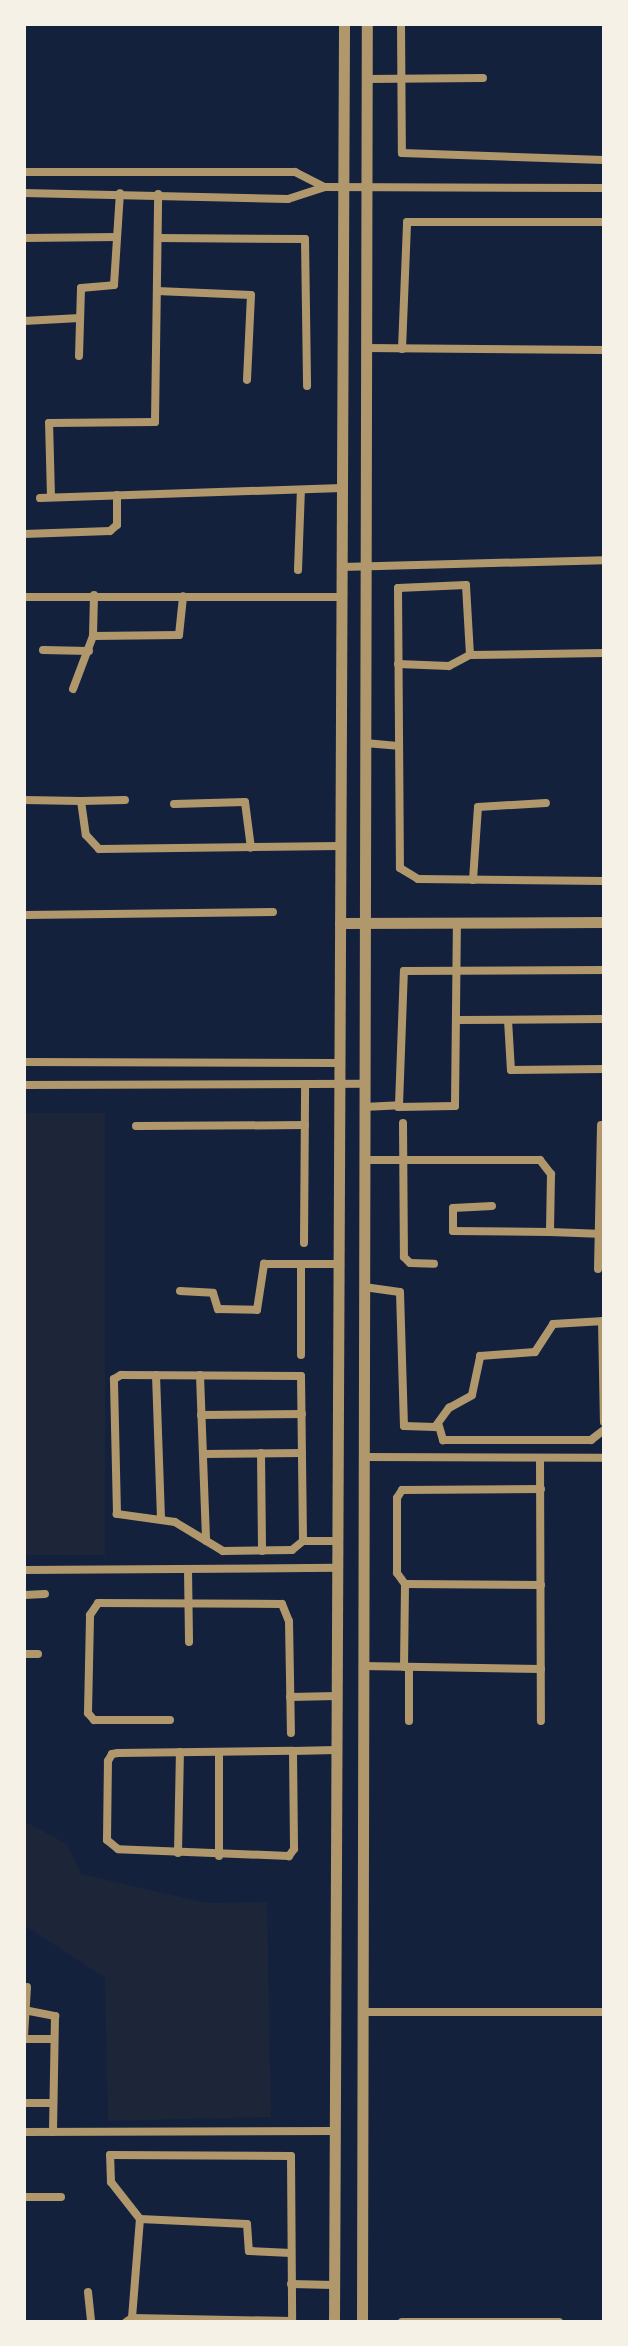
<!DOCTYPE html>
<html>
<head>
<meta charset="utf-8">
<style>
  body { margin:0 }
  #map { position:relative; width:628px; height:2346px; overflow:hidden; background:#14213d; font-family:Mulish,sans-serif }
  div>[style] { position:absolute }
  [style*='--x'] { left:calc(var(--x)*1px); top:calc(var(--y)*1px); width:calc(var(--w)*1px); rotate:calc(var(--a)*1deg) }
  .green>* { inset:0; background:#1d2539; transform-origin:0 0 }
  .minor>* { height:8px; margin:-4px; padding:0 4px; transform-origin:4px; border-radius:4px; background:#b1986c }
  .tertiary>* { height:11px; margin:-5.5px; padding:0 5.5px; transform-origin:5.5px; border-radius:5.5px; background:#b1986c }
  span { translate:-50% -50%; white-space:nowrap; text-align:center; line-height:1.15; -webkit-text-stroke:7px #f6f1e7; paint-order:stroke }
  .frame { position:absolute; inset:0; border:26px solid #f6f1e7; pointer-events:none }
</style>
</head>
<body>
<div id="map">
  <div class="green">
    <i style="left:105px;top:1113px;width:442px;height:81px;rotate:90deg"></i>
    <i style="clip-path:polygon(24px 1821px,67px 1844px,81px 1874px,206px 1903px,267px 1902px,271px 2117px,108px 2121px,105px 1978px,24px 1925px)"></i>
  </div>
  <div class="minor">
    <i style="--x:401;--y:24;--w:129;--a:89.6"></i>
    <i style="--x:402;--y:153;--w:202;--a:2"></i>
    <i style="--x:367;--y:79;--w:116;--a:-0.5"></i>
    <i style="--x:24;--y:172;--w:271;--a:0"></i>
    <i style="--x:295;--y:172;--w:33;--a:27"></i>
    <i style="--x:24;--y:193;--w:264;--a:1.3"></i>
    <i style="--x:288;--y:199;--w:38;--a:-18"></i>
    <i style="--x:324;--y:187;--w:280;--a:0.2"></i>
    <i style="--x:24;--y:238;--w:93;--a:-0.6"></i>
    <i style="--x:158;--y:238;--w:147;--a:0.4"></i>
    <i style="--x:305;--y:239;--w:147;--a:89.2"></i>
    <i style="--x:157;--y:291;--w:94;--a:2.4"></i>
    <i style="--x:251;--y:295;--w:85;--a:92.7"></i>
    <i style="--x:24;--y:321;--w:56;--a:-3.1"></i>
    <i style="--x:366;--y:348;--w:238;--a:0.5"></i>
    <i style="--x:402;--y:349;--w:127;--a:-87.7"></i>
    <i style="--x:407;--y:222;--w:197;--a:0"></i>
    <i style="--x:79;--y:356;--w:68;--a:-88.3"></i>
    <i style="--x:81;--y:288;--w:33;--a:-5"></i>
    <i style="--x:114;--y:285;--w:92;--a:-86.3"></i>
    <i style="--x:51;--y:497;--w:74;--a:-91.5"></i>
    <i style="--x:49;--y:423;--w:106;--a:-0.5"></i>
    <i style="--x:155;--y:422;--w:228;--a:-89.2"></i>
    <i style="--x:40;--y:498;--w:302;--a:-1.9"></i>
    <i style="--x:24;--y:534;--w:86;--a:-2"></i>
    <i style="--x:110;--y:531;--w:9;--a:-41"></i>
    <i style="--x:117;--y:525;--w:30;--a:-90"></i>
    <i style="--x:342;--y:567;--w:262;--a:-1.5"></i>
    <i style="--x:298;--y:570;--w:80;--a:-87.9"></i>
    <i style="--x:24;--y:597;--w:318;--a:0"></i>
    <i style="--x:93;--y:636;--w:86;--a:-0.7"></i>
    <i style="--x:179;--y:635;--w:39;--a:-84"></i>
    <i style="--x:43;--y:650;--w:46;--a:1.2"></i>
    <i style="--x:604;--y:653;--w:134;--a:179.1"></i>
    <i style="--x:470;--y:655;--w:70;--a:-93.3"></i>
    <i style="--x:466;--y:585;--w:68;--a:177.5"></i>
    <i style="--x:398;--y:588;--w:280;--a:89.6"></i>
    <i style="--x:400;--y:868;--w:21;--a:31"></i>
    <i style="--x:418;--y:879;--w:186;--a:0.6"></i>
    <i style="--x:398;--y:664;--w:51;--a:2.2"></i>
    <i style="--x:449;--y:666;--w:24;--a:-28"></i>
    <i style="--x:73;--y:689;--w:57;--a:-69.3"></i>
    <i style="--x:93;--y:636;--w:41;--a:-88.6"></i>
    <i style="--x:365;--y:743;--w:33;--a:5"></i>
    <i style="--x:24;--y:800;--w:57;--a:1"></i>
    <i style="--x:81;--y:801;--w:34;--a:82"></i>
    <i style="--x:86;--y:835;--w:19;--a:47"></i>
    <i style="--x:99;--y:849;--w:241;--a:-0.7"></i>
    <i style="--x:81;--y:801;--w:44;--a:-1.3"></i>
    <i style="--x:174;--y:804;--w:71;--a:-1.6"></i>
    <i style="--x:245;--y:802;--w:46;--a:82.6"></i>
    <i style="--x:473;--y:880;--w:73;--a:-86.1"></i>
    <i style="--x:478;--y:807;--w:68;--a:-3.4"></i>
    <i style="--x:24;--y:915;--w:249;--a:-0.7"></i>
    <i style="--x:458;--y:1020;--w:146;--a:-0.4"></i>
    <i style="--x:508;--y:1020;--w:50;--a:86.6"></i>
    <i style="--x:511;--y:1070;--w:93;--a:-0.6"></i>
    <i style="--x:24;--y:1062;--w:316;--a:0.2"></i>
    <i style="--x:24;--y:1085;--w:341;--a:-0.2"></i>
    <i style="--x:364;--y:1107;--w:35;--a:-3"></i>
    <i style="--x:399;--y:1105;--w:134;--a:-87.9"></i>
    <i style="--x:404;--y:971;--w:200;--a:-0.3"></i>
    <i style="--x:398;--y:1107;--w:57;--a:-1"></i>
    <i style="--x:455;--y:1106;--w:184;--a:-89.4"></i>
    <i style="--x:403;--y:1123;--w:134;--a:89.6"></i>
    <i style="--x:404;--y:1257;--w:8;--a:45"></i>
    <i style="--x:410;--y:1263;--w:24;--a:2"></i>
    <i style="--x:136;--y:1126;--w:169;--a:-0.3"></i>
    <i style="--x:364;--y:1160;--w:176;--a:0"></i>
    <i style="--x:540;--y:1160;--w:18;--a:52"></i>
    <i style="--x:551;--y:1174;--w:58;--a:91"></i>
    <i style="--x:550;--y:1232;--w:54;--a:2.1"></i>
    <i style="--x:492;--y:1206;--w:39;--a:177"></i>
    <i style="--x:453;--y:1208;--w:23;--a:90"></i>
    <i style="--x:453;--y:1231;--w:98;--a:0.6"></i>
    <i style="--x:304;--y:1243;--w:158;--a:-89.6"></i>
    <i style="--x:301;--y:1264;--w:91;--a:90"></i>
    <i style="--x:598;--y:1269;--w:144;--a:-88.8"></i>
    <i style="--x:364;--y:1287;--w:36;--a:8"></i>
    <i style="--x:400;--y:1292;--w:134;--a:88.3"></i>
    <i style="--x:404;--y:1426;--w:31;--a:2"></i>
    <i style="--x:435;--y:1427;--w:24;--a:-54"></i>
    <i style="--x:449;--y:1408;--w:26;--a:-29"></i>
    <i style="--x:472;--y:1395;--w:40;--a:-78"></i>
    <i style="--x:480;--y:1356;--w:55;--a:-4.2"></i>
    <i style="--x:535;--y:1352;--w:33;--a:-57"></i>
    <i style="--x:553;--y:1324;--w:51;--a:-3.4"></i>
    <i style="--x:180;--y:1291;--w:33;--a:3"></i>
    <i style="--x:213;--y:1293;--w:17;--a:73"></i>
    <i style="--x:218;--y:1309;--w:39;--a:1"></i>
    <i style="--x:257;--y:1310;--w:47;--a:-81.3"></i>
    <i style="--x:264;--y:1264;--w:75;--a:0"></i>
    <i style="--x:602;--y:1321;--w:101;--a:88.9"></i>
    <i style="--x:156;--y:1375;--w:144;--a:88"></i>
    <i style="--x:200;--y:1375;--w:166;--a:87.9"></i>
    <i style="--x:201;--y:1415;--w:101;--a:-0.6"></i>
    <i style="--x:439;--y:1426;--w:15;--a:74"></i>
    <i style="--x:443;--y:1440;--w:148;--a:0"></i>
    <i style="--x:591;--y:1440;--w:16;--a:-38"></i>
    <i style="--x:261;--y:1453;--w:98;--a:89.4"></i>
    <i style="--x:203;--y:1454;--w:99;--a:-0.6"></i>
    <i style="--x:364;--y:1457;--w:240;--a:0.2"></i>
    <i style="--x:540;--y:1458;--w:263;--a:89.8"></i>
    <i style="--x:541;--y:1489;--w:139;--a:179.6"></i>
    <i style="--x:402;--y:1490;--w:9;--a:122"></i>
    <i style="--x:397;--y:1498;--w:75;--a:90"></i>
    <i style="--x:397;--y:1573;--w:14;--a:54"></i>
    <i style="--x:405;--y:1584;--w:136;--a:0.4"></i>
    <i style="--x:303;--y:1541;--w:14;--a:141"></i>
    <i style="--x:292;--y:1550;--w:69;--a:179.2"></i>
    <i style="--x:223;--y:1551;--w:56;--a:-148.9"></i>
    <i style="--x:175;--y:1522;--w:59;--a:-172.1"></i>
    <i style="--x:117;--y:1514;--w:135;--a:-91.3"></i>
    <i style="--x:114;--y:1379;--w:8;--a:-30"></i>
    <i style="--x:121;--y:1375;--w:180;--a:0.3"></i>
    <i style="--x:301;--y:1376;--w:165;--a:89.3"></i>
    <i style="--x:303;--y:1541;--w:35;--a:0"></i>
    <i style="--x:188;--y:1569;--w:73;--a:89.2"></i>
    <i style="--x:24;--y:1570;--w:313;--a:-0.4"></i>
    <i style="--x:24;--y:1595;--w:21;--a:-3"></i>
    <i style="--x:24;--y:1654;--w:14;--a:0"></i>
    <i style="--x:363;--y:1666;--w:178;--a:1"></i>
    <i style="--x:404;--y:1667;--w:83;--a:-89.3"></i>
    <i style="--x:290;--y:1697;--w:46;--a:-1.2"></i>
    <i style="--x:170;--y:1720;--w:76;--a:180"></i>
    <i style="--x:94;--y:1720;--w:9;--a:-131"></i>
    <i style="--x:88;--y:1713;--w:98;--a:-88.8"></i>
    <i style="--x:90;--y:1615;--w:14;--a:-56"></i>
    <i style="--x:98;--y:1603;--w:184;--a:0.3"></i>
    <i style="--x:282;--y:1604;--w:18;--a:68"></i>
    <i style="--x:289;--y:1621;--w:112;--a:89"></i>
    <i style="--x:409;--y:1721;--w:54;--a:-90"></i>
    <i style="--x:293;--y:1751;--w:98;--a:89.4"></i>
    <i style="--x:294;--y:1849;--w:9;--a:126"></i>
    <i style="--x:289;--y:1856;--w:171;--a:-177.7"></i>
    <i style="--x:118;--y:1849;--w:14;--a:-141"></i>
    <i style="--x:107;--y:1840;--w:79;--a:-89.3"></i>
    <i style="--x:108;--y:1761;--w:8;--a:-60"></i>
    <i style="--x:112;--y:1754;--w:6;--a:-9"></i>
    <i style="--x:118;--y:1753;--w:175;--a:-0.7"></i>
    <i style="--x:293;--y:1751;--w:43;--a:-1.3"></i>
    <i style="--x:219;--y:1752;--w:104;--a:90"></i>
    <i style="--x:178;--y:1853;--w:101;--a:-88.9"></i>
    <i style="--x:24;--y:2010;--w:32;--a:11"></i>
    <i style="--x:55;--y:2016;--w:116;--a:91"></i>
    <i style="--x:363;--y:2012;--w:241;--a:0"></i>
    <i style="--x:24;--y:2036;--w:49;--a:-86.5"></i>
    <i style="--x:24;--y:2039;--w:30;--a:0"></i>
    <i style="--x:24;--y:2103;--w:29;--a:0"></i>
    <i style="--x:24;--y:2132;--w:311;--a:-0.2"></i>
    <i style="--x:24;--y:2197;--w:37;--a:0"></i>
    <i style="--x:140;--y:2219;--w:107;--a:2.7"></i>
    <i style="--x:247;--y:2224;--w:27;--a:86"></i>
    <i style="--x:249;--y:2251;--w:42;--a:2.7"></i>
    <i style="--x:291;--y:2284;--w:43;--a:1.3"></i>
    <i style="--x:88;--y:2292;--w:30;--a:84"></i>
    <i style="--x:132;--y:2318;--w:99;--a:-85.4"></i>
    <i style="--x:140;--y:2219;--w:47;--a:-128.1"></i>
    <i style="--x:111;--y:2182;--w:27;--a:-92"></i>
    <i style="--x:110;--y:2155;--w:181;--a:0.3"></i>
    <i style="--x:291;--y:2156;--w:163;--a:89.6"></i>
    <i style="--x:126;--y:2322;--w:7;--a:-34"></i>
    <i style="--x:132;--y:2318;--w:160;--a:1.1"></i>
    <i style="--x:402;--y:2322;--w:157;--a:0"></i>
  </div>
  <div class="tertiary">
    <i style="--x:340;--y:923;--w:264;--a:-0.2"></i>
    <i style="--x:334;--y:2322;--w:2298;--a:-89.75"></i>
    <i style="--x:362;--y:2322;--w:2298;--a:-89.88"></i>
  </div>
  <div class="frame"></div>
</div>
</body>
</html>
